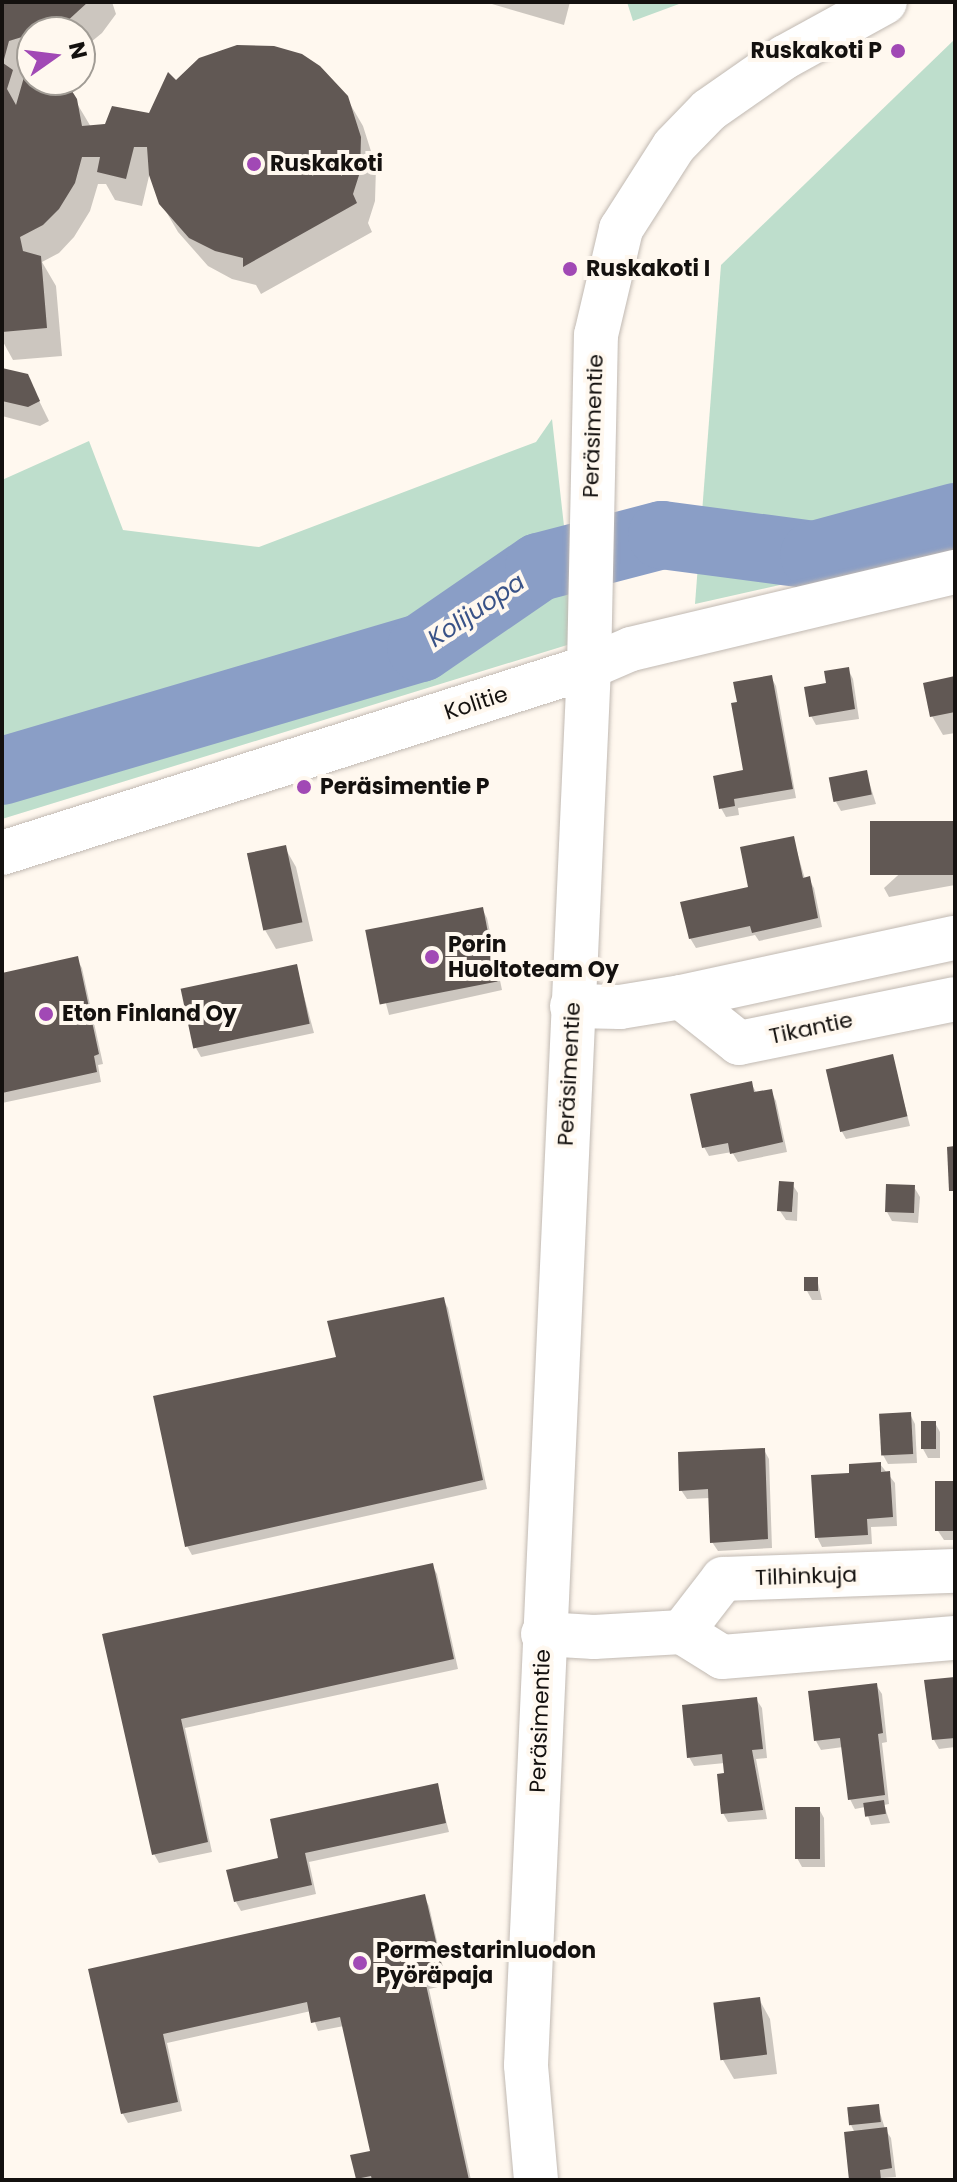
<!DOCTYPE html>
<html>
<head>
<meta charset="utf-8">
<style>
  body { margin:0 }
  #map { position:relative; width:957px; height:2182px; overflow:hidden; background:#fff8ef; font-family:Poppins,sans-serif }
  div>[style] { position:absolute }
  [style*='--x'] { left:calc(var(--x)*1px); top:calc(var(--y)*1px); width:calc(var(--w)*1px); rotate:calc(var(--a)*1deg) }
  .green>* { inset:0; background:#bedecc }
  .shadow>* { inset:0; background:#0003 }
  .river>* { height:68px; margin:-34px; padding:0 34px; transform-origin:34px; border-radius:34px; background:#8a9ec6 }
  .building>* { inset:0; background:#615854; transform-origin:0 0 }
  .roads { filter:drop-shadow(0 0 2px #c1b9b2) drop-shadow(0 0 2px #c1b9b2) }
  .street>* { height:44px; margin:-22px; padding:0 22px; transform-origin:22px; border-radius:22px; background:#fff }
  .dots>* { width:22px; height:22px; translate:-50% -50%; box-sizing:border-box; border:4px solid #fff8ef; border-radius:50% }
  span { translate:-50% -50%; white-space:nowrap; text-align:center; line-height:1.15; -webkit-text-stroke:8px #fff8ef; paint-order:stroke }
  .poi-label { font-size:22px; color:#14110f; font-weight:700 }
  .right { translate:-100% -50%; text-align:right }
  .left { translate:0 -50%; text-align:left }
  .street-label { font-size:22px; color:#14110f }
  .water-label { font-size:24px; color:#395287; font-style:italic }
  .frame { position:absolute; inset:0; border:4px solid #14110f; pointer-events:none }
  .north { position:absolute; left:16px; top:16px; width:80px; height:80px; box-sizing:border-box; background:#fff8ef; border:2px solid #a19c95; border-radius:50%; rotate:76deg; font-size:22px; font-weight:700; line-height:32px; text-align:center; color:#14110f }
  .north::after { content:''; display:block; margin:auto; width:28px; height:36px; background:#a149b5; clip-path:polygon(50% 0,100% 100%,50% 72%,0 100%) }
</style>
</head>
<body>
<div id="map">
  <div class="green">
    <i style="clip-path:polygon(627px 2px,678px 2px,679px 4px,633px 21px)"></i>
    <i style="clip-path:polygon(955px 39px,955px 546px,695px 604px,721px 265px)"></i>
    <i style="clip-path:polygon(552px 419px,577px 642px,2px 819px,2px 480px,89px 441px,123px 530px,259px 547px,536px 442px)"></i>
  </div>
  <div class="shadow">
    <i style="clip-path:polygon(2px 2px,112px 2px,116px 14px,102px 33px,80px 51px,80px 32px,32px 32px,32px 80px,63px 80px,91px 127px,150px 116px,177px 83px,346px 97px,363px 126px,376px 167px,375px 201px,368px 223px,372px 232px,261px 294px,256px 285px,232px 279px,208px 266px,178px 232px,161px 203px,150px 172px,142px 206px,115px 200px,106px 184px,98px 184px,90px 211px,74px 237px,59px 253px,42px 262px,56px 286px,62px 356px,13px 360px,2px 340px)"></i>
    <i style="clip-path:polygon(485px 2px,570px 2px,564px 25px)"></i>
    <i style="clip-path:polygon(2px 370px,27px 376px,49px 421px,40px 426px,2px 416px)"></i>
    <i style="clip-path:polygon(848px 669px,853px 679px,859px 719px,816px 725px,811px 716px,828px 685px)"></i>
    <i style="clip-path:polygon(771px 677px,776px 686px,796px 798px,738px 808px,739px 815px,726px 817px,721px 808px,746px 772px)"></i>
    <i style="clip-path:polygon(955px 678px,955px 733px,943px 735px,932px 716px)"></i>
    <i style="clip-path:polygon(866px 772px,876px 804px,841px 811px,836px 802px)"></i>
    <i style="clip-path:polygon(955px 823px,955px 885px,889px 897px,884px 888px)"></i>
    <i style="clip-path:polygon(793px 838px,805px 879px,809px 879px,814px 888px,822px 927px,759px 941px,755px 935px,696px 948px,690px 938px,750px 888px)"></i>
    <i style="clip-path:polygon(285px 848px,296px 867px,313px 941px,276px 949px,265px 930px)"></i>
    <i style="clip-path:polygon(482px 909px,487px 918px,502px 990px,389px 1015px,368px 935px)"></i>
    <i style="clip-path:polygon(77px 959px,82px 968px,103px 1064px,98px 1065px,101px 1082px,2px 1103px,2px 975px)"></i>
    <i style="clip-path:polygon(296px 966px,314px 1033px,201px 1057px,196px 1048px)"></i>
    <i style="clip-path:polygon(892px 1056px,910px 1126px,846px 1139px,841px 1130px)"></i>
    <i style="clip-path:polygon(751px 1083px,756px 1092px,771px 1091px,776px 1101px,787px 1152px,738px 1162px,732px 1152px,709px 1156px,704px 1147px)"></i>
    <i style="clip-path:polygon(792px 1184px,798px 1193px,797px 1221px,786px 1220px,780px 1211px)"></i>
    <i style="clip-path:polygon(914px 1187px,920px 1197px,918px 1223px,892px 1221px,887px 1212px)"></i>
    <i style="clip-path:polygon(817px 1279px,822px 1300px,812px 1300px,807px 1291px)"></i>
    <i style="clip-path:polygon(443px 1299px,448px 1308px,487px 1489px,192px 1555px,187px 1546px,338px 1358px)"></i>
    <i style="clip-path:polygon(910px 1414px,915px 1424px,917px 1463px,888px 1464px,883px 1455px)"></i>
    <i style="clip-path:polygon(935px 1423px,940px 1432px,940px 1458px,928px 1458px,923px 1449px)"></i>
    <i style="clip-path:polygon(764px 1450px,769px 1459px,772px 1548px,718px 1551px,712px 1542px,710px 1498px,687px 1499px,681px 1490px)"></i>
    <i style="clip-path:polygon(880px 1464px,895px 1483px,897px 1526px,871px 1527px,872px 1544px,822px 1547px,817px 1537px,852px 1475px)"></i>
    <i style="clip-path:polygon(955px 1483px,955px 1540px,944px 1540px,938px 1531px)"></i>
    <i style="clip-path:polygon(432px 1565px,437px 1574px,458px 1669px,185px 1728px,212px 1852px,159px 1863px,154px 1854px,104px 1636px)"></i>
    <i style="clip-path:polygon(955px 1679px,955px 1747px,939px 1749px,934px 1740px)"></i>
    <i style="clip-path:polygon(876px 1685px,882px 1694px,887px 1742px,882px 1743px,889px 1804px,884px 1805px,890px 1823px,871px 1825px,865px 1807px,855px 1809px,850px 1799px,843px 1747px,821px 1750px,816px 1741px)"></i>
    <i style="clip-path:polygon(756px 1699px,762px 1708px,767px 1758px,756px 1759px,767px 1819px,728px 1822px,723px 1813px,725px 1763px,694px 1766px,689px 1757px)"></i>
    <i style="clip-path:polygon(437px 1785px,449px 1832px,309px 1862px,316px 1894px,241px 1911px,236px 1902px,280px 1860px)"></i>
    <i style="clip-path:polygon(819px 1809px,824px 1818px,825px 1867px,802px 1867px,797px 1858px)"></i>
    <i style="clip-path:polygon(424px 1896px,429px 1906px,447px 1985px,429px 1989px,471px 2180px,359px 2180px,353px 2156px,372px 2152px,344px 2026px,318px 2031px,311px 2011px,167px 2043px,182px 2111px,128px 2123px,123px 2114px,91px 1970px)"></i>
    <i style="clip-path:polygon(759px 1999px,770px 2019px,777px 2074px,734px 2079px,723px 2060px)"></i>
    <i style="clip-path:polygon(878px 2106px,885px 2129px,891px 2138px,896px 2177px,851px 2180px,855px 2133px,851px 2125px)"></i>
  </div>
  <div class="river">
    <i style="--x:2;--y:771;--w:437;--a:-16.4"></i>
    <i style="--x:421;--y:648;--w:143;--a:-34.5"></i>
    <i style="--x:539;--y:567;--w:127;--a:-14.6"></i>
    <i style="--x:662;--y:535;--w:153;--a:7.5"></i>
    <i style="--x:814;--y:555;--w:146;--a:-15.1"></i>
  </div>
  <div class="building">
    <i style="clip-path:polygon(2px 2px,88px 2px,64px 24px,9px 41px,3px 63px,13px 70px,7px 89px,16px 105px,24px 77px,20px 72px,32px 62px,32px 80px,65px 80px,77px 99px,82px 126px,105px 124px,112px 106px,149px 113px,168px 72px,176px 80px,199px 58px,237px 45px,274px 46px,302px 54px,320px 66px,348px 96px,361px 137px,360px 172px,353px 194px,357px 203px,243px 267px,243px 258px,215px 251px,189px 238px,159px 204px,149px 175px,147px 147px,134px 147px,126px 179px,97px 172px,100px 157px,82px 157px,75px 183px,59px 209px,43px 225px,20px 237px,23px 251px,41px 256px,47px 328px,2px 332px)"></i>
    <i style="clip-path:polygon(2px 368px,28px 374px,40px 401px,28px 407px,2px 401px)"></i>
    <i style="clip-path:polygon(849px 667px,855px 709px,809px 717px,804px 687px,826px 683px,824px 671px)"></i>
    <i style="clip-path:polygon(772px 675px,793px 789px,734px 799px,735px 806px,719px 809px,713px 776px,743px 770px,731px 703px,737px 702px,733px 682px)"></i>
    <i style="clip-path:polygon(955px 676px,955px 712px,930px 717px,923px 683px)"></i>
    <i style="left:867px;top:770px;width:25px;height:39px;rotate:79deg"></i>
    <i style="left:955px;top:821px;width:54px;height:85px;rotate:90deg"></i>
    <i style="clip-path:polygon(794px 836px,803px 878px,810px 876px,818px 918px,752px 933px,750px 926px,689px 939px,680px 902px,748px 887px,740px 847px)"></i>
    <i style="left:286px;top:845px;width:79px;height:40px;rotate:78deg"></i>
    <i style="left:483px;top:907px;width:76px;height:120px;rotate:79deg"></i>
    <i style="clip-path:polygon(78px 956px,99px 1054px,94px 1056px,97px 1072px,2px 1093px,2px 973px)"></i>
    <i style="left:297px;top:964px;width:61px;height:119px;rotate:78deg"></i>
    <i style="left:893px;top:1054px;width:64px;height:69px;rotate:77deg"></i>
    <i style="clip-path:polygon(752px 1081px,754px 1092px,772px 1089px,783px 1142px,730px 1154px,728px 1143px,702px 1148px,690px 1094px)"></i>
    <i style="clip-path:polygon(955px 1146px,955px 1191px,949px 1191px,947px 1147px)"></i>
    <i style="left:779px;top:1181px;width:15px;height:30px;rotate:4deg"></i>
    <i style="left:886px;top:1184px;width:29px;height:28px;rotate:2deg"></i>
    <i style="left:818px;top:1277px;width:14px;height:14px;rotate:90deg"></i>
    <i style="clip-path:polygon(444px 1297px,483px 1480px,185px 1547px,153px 1396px,336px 1357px,327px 1321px)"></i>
    <i style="left:911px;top:1412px;width:42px;height:32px;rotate:87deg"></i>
    <i style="left:921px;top:1421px;width:15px;height:28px"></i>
    <i style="clip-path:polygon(765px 1448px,768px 1539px,710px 1543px,708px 1489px,679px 1491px,678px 1452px)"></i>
    <i style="clip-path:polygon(881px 1462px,881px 1472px,890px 1471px,893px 1517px,867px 1519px,868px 1535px,815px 1538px,811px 1475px,849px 1473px,849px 1464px)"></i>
    <i style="left:955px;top:1481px;width:50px;height:20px;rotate:90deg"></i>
    <i style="clip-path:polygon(433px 1563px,454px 1659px,181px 1719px,208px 1842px,152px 1855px,102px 1634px)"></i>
    <i style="clip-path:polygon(955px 1677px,955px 1738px,932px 1740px,924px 1680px)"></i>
    <i style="clip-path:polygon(877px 1683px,883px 1733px,878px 1734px,885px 1795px,848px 1800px,840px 1738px,814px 1741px,808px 1691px)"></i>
    <i style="clip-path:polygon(757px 1697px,763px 1749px,752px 1750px,763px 1810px,721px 1814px,717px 1774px,724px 1773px,722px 1754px,687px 1758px,682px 1705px)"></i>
    <i style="clip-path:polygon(438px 1783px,446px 1823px,305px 1853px,312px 1885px,234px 1902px,226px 1870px,278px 1858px,270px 1819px)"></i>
    <i style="left:884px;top:1800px;width:14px;height:21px;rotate:82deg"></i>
    <i style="left:795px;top:1807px;width:25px;height:52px"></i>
    <i style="clip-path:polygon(425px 1894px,444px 1976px,425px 1980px,469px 2180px,372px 2180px,371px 2176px,356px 2179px,350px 2155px,370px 2151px,340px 2017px,311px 2023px,307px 2002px,163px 2034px,178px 2102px,121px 2114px,88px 1969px)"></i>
    <i style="left:760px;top:1997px;width:58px;height:47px;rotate:83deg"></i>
    <i style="left:879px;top:2104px;width:18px;height:32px;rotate:84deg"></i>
    <i style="clip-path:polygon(887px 2127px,892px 2168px,880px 2170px,881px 2180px,849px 2180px,844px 2132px)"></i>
  </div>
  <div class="roads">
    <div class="street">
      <i style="--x:2;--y:853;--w:616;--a:-17.58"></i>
      <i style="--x:589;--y:667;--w:46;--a:-23.2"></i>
      <i style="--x:631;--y:649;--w:333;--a:-13.4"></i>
      <i style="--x:681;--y:997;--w:74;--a:38.4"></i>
      <i style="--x:739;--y:1043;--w:220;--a:-11.5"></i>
      <i style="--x:572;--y:1006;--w:48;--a:1.2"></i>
      <i style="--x:620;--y:1007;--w:62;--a:-9.3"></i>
      <i style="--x:681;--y:997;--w:280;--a:-12.2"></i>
      <i style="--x:682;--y:1632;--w:67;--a:-52.3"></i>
      <i style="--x:723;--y:1579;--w:232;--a:-2"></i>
      <i style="--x:543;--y:1634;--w:51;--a:3.4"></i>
      <i style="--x:594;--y:1637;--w:88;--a:-3.3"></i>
      <i style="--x:682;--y:1632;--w:47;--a:32"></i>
      <i style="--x:722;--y:1657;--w:234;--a:-4.7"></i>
      <i style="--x:536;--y:2180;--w:115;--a:-95"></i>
      <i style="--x:526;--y:2065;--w:1399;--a:-87.42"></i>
      <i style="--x:589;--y:667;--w:332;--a:-88.8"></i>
      <i style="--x:596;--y:335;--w:109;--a:-76.7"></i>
      <i style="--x:621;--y:229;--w:98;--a:-57.4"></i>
      <i style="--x:674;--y:146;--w:50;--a:-45.8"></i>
      <i style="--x:709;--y:110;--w:93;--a:-34.9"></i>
      <i style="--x:785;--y:57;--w:114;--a:-28.8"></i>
    </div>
  </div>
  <div class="dots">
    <i style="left:898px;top:51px;background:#a149b5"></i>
    <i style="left:254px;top:164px;background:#a149b5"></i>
    <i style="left:570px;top:269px;background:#a149b5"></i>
    <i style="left:304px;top:787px;background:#a149b5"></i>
    <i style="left:432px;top:957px;background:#a149b5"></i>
    <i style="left:46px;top:1014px;background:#a149b5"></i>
    <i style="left:360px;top:1963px;background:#a149b5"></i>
  </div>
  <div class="poi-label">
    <span class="right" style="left:882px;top:51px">Ruskakoti P</span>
    <span class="left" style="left:270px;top:164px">Ruskakoti</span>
    <span class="left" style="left:586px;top:269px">Ruskakoti I</span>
    <span class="left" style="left:320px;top:787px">Peräsimentie P</span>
    <span class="left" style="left:448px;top:957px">Porin<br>Huoltoteam Oy</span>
    <span class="left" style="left:62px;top:1014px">Eton Finland Oy</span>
    <span class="left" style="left:376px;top:1963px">Pormestarinluodon<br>Pyöräpaja</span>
  </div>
  <div class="street-label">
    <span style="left:593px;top:426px;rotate:-88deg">Peräsimentie</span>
    <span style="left:476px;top:703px;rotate:-18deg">Kolitie</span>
    <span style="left:811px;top:1028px;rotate:-12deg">Tikantie</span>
    <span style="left:569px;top:1074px;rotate:-87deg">Peräsimentie</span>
    <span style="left:806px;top:1576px;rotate:-2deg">Tilhinkuja</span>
    <span style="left:540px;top:1721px;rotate:-88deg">Peräsimentie</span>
  </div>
  <div class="water-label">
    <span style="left:476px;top:610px;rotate:-34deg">Kolijuopa</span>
  </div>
  <div class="frame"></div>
  <div class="north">N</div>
</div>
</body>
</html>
